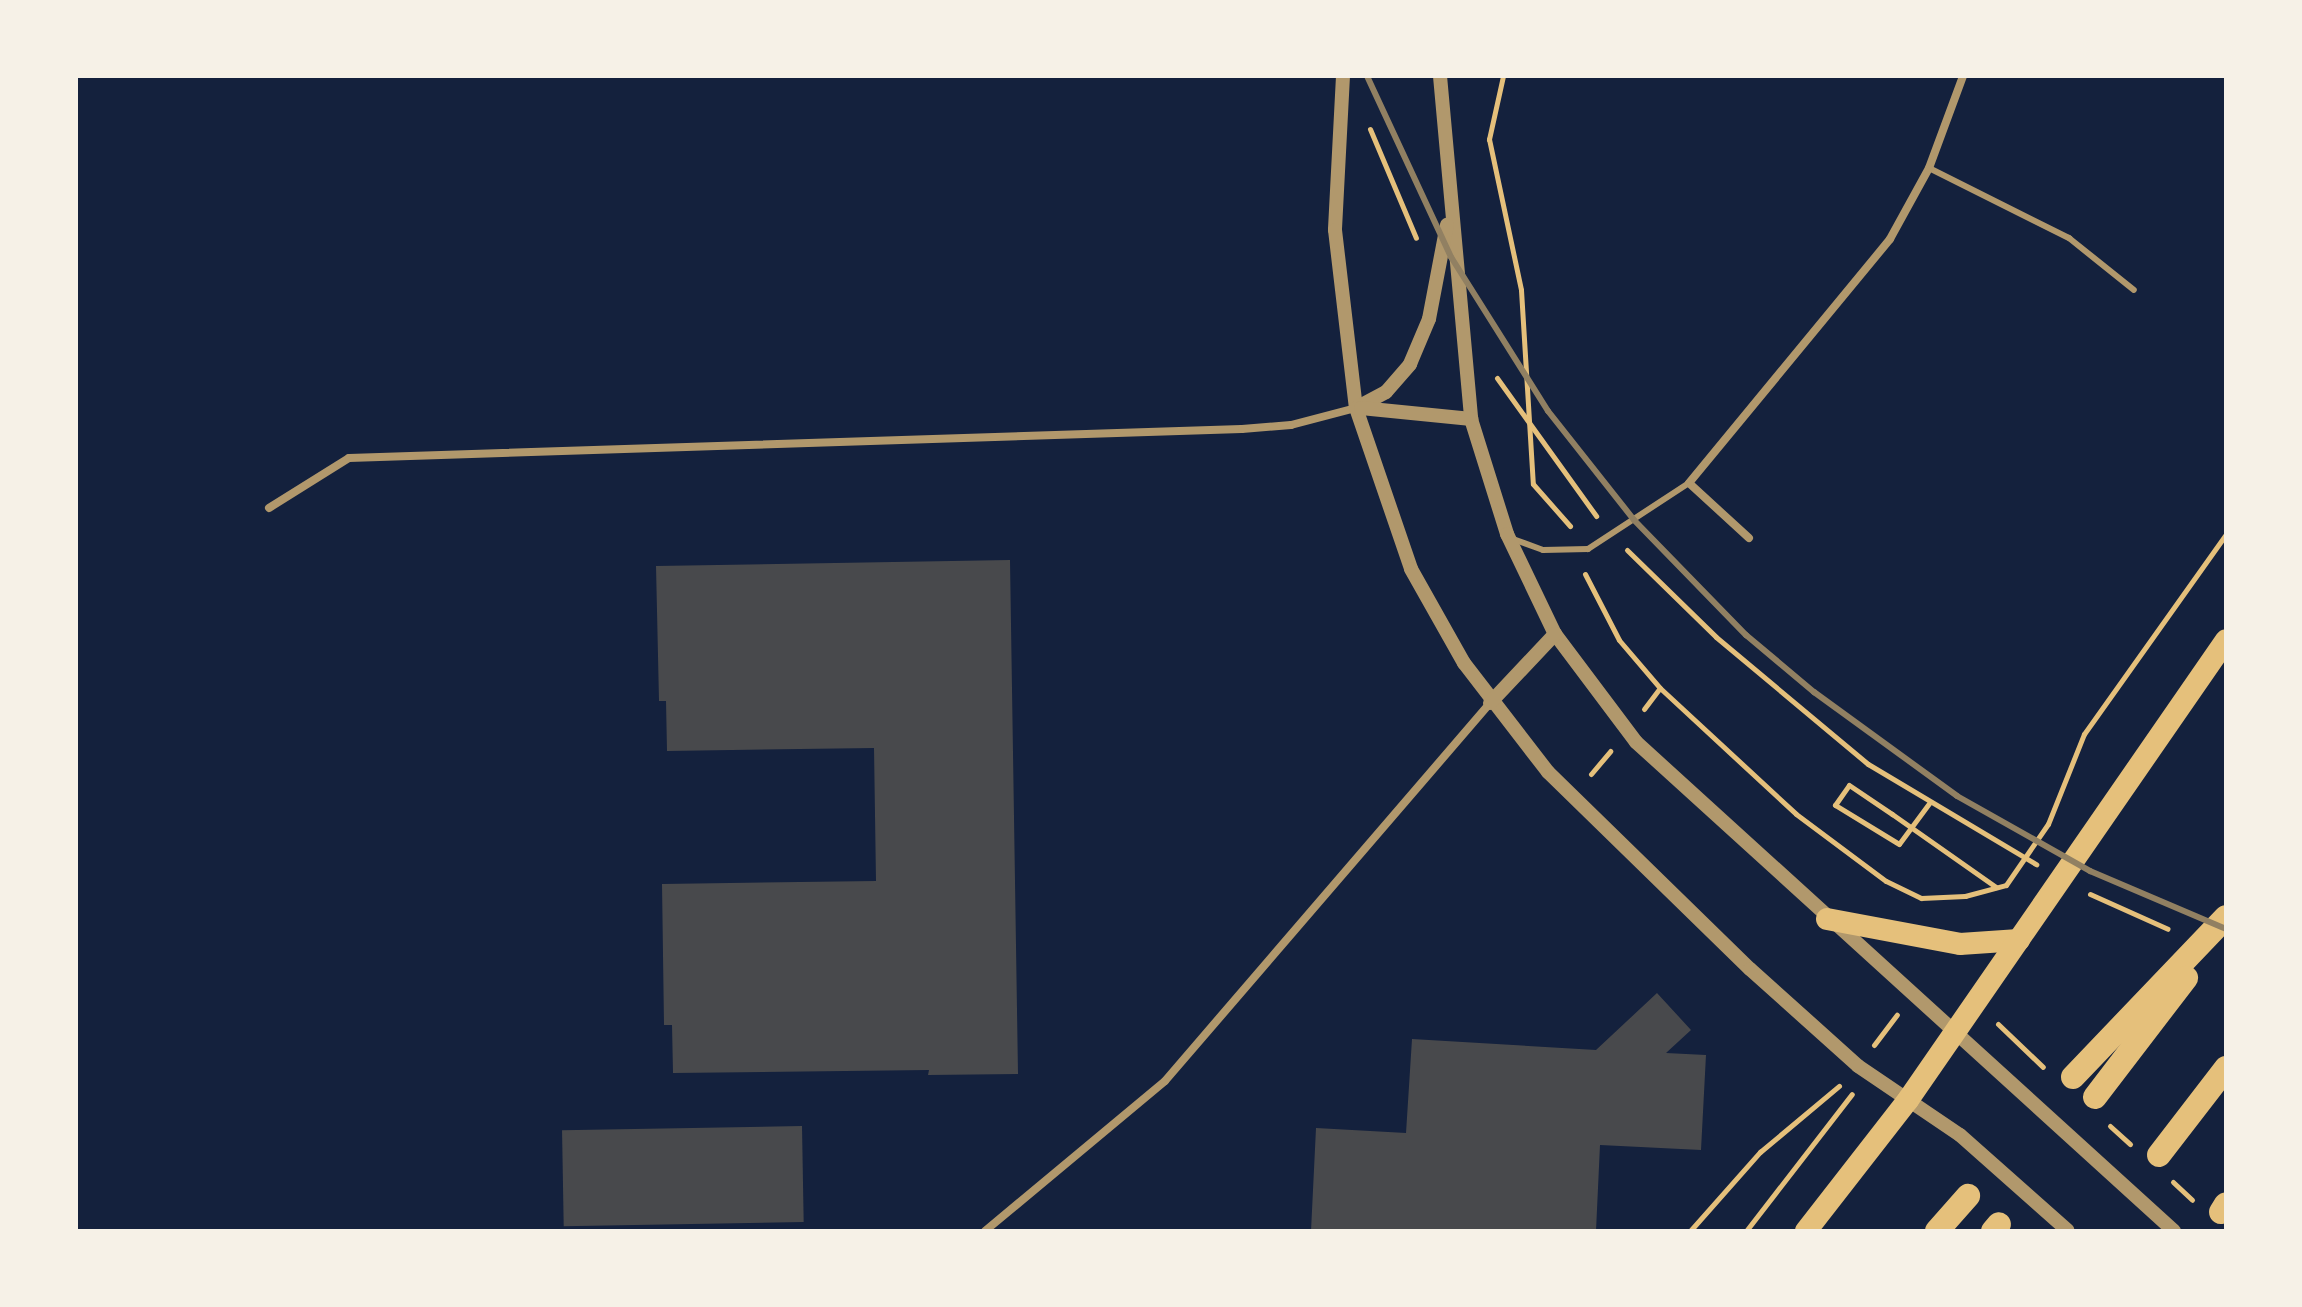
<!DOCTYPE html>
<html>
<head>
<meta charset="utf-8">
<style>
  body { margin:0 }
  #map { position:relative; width:2302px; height:1307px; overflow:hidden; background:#14213d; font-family:Manrope,sans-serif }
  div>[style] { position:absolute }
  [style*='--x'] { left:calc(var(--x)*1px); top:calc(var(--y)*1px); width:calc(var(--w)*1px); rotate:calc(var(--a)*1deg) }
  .building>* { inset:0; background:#48494c; transform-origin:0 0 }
  .path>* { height:5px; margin:-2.5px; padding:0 2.5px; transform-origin:2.5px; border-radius:2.5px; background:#e5c07b }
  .service>* { height:6px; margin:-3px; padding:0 3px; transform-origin:3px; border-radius:3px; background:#b1986c }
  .minor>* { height:8px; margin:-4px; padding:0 4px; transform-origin:4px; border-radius:4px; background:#b1986c }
  .tertiary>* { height:14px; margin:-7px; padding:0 7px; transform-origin:7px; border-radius:7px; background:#b1986c }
  .trunk>* { height:22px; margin:-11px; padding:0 11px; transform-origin:11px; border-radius:11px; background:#e5c07b }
  .motorway>* { height:24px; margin:-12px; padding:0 12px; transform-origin:12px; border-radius:12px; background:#e5c07b }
  .rail>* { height:6px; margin:-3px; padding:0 3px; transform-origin:3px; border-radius:3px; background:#918062 }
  span { translate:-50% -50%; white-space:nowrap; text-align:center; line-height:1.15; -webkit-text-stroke:6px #f6f1e7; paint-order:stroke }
  .frame { position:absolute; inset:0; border:78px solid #f6f1e7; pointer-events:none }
</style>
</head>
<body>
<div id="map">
  <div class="building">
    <i style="clip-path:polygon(1010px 560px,1018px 1074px,928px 1075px,929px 1070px,673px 1073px,672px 1025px,664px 1025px,662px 884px,876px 881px,874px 748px,667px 751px,666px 701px,659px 701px,656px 566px)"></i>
    <i style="clip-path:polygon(1657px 993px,1691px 1030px,1666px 1053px,1706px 1055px,1701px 1150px,1600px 1145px,1596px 1231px,1311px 1231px,1316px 1128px,1406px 1133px,1412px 1039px,1596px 1050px)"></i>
    <i style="left:802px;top:1126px;width:96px;height:240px;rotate:89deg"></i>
  </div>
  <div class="path">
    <i style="--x:1503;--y:76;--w:65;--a:102.5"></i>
    <i style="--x:1489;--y:139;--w:154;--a:78"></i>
    <i style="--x:1521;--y:290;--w:194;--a:86.5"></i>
    <i style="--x:1533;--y:484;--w:56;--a:48.6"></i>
    <i style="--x:1370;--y:129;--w:118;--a:67.1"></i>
    <i style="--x:1497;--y:378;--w:170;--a:54.3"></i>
    <i style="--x:1627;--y:550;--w:124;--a:44.3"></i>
    <i style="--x:1716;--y:637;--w:198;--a:39.9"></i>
    <i style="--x:1868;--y:764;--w:196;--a:30.8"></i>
    <i style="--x:1585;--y:574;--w:74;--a:62.7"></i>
    <i style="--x:1619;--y:640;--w:63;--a:49.5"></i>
    <i style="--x:1660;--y:688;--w:185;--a:42.8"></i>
    <i style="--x:1796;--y:814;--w:112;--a:36.7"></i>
    <i style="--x:1886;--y:881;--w:39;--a:26"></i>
    <i style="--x:1921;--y:898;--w:44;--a:-2.6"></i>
    <i style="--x:1965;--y:896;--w:42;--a:-15"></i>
    <i style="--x:2006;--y:885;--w:74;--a:-55.5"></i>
    <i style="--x:2048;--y:824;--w:97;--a:-68.2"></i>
    <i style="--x:2084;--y:734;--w:245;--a:-54.6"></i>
    <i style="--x:1644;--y:709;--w:26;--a:-53"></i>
    <i style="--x:1591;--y:774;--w:30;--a:-50"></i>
    <i style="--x:1930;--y:802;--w:52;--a:126.4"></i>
    <i style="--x:1899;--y:844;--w:75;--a:-148.6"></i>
    <i style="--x:1835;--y:805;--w:24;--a:-55"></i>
    <i style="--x:1849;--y:785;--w:52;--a:34"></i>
    <i style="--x:1892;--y:814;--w:127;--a:35.1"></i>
    <i style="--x:2090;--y:894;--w:85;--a:24.2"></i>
    <i style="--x:1998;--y:1024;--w:62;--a:43.7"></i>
    <i style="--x:1874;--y:1045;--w:38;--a:-53"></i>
    <i style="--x:2110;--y:1126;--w:27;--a:42"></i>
    <i style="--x:2173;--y:1182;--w:26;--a:43"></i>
    <i style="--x:1690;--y:1231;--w:106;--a:-48.5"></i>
    <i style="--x:1760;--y:1152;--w:103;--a:-39.9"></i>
    <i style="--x:1746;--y:1231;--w:173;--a:-52.3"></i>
  </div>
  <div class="service">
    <i style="--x:1929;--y:168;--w:157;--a:26.6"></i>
    <i style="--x:2069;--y:238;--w:83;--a:38.7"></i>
    <i style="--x:1513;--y:539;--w:32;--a:20"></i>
    <i style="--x:1543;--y:550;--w:45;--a:-1.3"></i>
    <i style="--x:1588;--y:549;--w:121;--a:-33.2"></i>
  </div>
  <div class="minor">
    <i style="--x:269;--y:508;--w:94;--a:-32"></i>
    <i style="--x:349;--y:458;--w:893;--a:-1.86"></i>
    <i style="--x:1242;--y:429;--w:49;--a:-4.7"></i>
    <i style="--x:1291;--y:425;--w:67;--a:-14.7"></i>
    <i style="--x:1749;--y:538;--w:81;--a:-137.5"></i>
    <i style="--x:1689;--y:483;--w:316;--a:-50.5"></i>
    <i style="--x:1890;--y:239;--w:81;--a:-61.2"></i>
    <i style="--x:1929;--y:168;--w:98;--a:-69.7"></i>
    <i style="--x:985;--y:1231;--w:234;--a:-39.8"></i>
    <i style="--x:1165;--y:1081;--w:499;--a:-49.3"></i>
  </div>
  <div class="tertiary">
    <i style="--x:1343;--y:76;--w:154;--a:93"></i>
    <i style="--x:1335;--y:230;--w:179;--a:83.3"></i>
    <i style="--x:1356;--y:408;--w:170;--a:71.1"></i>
    <i style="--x:1411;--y:569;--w:108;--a:60.6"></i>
    <i style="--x:1464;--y:663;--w:138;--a:52.4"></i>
    <i style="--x:1548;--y:772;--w:282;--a:44.3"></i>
    <i style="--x:1750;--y:969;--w:145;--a:41.9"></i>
    <i style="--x:1858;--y:1066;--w:123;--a:34.1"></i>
    <i style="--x:1960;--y:1135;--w:144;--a:41.6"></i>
    <i style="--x:1440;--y:76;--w:344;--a:84.8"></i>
    <i style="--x:1471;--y:419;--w:121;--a:72.6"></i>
    <i style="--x:1507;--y:534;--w:111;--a:64.4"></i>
    <i style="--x:1555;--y:634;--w:135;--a:53.1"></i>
    <i style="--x:1636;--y:742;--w:727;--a:42.27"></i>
    <i style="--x:1356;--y:408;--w:34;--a:-28"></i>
    <i style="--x:1386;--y:392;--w:37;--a:-49"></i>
    <i style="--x:1410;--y:364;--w:49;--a:-67.1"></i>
    <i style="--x:1429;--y:319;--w:96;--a:-79.2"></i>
    <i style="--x:1361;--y:408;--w:111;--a:5.7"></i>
    <i style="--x:1490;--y:703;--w:95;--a:-46.7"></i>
  </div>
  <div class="trunk">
    <i style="--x:1827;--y:919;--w:135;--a:10.6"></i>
    <i style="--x:1960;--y:944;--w:59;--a:-3.9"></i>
    <i style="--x:1806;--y:1231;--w:166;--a:-52.1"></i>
    <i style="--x:1908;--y:1100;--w:559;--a:-55.34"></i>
  </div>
  <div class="motorway">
    <i style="--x:2073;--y:1077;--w:221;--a:-46.3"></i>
    <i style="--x:2095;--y:1097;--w:150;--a:-52.6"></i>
    <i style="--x:2159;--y:1155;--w:110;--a:-52.4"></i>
    <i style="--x:2221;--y:1212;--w:9;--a:-58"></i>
    <i style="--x:1937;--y:1231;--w:47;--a:-48.5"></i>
    <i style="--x:1993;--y:1231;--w:9;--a:-49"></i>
  </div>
  <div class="rail">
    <i style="--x:1367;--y:76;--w:200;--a:65.1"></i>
    <i style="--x:1451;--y:257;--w:182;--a:57.8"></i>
    <i style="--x:1548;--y:411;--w:139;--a:51.7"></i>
    <i style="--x:1634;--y:520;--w:161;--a:45.8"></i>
    <i style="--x:1746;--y:635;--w:89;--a:40"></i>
    <i style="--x:1814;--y:692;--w:177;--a:36"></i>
    <i style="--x:1957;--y:796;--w:153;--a:29.4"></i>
    <i style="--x:2090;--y:871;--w:148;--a:23.1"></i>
  </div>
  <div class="frame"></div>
</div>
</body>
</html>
